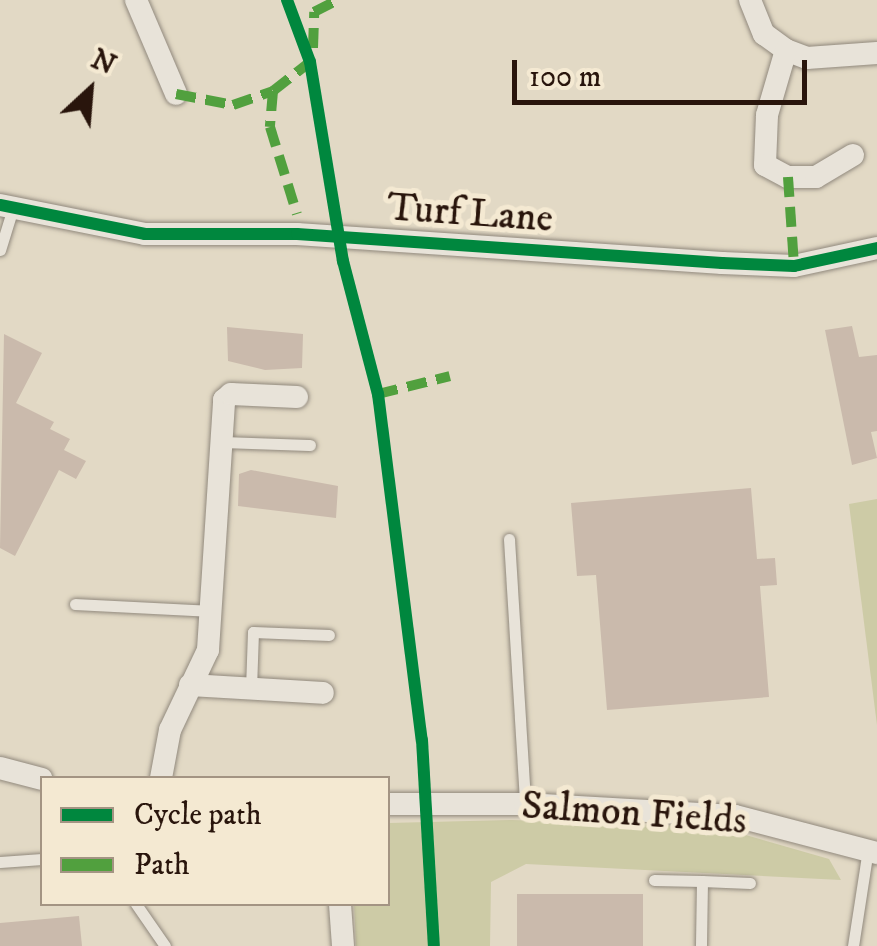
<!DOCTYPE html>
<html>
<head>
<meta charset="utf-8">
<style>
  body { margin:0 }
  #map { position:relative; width:877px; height:946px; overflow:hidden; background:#e2d9c5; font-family:"IM FELL DW Pica",serif }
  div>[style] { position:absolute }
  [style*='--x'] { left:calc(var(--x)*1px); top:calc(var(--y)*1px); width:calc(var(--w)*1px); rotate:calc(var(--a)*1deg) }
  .green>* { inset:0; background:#cdcba6 }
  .building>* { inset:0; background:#cabaac; transform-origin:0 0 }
  .roads { filter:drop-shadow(0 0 2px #91897d) drop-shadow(0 0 2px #91897d) }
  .lane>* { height:11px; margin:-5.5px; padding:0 5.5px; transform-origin:5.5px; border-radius:5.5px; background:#e8e3d9 }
  .street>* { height:22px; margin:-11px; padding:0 11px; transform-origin:11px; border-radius:11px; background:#e8e3d9 }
  .quiet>* { height:10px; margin-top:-5px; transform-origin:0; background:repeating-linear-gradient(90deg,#51a03e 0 20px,transparent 0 30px) }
  .cycleway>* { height:12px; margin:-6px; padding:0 6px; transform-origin:6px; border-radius:6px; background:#00873e }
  span { translate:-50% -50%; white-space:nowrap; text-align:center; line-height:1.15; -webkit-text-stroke:10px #f4e9d2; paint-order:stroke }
  .street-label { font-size:40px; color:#29150c }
  .legend { position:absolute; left:40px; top:776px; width:350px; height:130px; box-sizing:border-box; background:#f4e9d2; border:2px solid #a39483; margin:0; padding:12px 18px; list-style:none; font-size:30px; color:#29150c }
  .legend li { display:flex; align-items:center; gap:20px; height:50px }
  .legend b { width:50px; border:2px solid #a39483 }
  .north { position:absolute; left:40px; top:40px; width:100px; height:100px; -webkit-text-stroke:8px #f4e9d2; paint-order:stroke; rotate:26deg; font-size:28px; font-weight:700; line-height:40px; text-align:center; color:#29150c }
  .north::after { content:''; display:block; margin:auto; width:35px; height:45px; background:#29150c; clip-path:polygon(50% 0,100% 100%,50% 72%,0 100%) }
  .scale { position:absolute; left:512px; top:60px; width:295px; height:45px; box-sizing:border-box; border:5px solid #29150c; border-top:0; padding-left:12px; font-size:30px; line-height:35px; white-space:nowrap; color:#29150c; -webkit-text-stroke:8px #f4e9d2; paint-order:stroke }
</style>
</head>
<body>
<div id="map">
  <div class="green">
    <i style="clip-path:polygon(877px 499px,877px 725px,849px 504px)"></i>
    <i style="clip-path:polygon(512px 820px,718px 827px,829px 859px,841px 880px,526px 864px,491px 882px,490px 946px,356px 946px,354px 904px,388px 904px,388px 823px)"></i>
  </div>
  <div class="building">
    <i style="clip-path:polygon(852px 326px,859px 357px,877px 355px,877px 431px,871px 432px,877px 458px,852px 465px,825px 330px)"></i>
    <i style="clip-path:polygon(227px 327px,303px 334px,302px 368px,265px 370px,228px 361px)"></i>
    <i style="clip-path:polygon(4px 334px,42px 353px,16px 403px,54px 422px,50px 429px,70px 439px,64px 450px,86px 461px,76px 479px,59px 470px,15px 556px,0 548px)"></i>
    <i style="clip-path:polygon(251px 470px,338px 486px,336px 518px,238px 506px,239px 474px)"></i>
    <i style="clip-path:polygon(751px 488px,757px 559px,775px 558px,777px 585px,760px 586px,769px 697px,607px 710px,596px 575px,577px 576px,571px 503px)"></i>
    <i style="left:517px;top:894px;width:126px;height:52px"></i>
    <i style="clip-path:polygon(79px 916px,82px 946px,0 946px,0 923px)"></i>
  </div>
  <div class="roads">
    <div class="lane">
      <i style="--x:0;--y:250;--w:44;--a:-72.8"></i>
      <i style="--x:221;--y:442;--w:89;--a:1.9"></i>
      <i style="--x:509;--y:539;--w:265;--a:86.5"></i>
      <i style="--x:75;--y:604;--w:137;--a:2.9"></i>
      <i style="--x:251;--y:689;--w:57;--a:-88"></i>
      <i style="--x:253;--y:632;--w:76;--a:2.3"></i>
      <i style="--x:0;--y:862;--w:42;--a:-4.1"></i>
      <i style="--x:654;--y:880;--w:48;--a:1.2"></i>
      <i style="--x:702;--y:881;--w:65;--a:90.9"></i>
      <i style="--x:702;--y:881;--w:48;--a:2.4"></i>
      <i style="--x:136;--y:904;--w:51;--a:55.4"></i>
      <i style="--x:853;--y:946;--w:98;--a:-81.2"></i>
    </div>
    <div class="street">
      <i style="--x:136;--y:0;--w:102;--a:66.9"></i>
      <i style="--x:750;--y:0;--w:37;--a:68"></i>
      <i style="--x:764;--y:34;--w:27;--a:36"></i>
      <i style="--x:786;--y:50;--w:22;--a:21"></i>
      <i style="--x:807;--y:58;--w:70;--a:-4.1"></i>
      <i style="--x:786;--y:50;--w:68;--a:106.3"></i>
      <i style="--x:767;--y:115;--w:50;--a:92.3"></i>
      <i style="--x:765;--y:165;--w:26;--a:28"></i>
      <i style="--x:788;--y:177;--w:28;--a:0"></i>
      <i style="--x:816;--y:177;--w:43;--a:-30.7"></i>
      <i style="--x:0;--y:205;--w:148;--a:11.3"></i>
      <i style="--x:145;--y:234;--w:152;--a:0"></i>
      <i style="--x:297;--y:234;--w:426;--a:3.9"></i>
      <i style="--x:722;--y:263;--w:72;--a:2.4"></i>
      <i style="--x:794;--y:266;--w:85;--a:-12.2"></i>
      <i style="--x:190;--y:685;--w:133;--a:3.4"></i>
      <i style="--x:0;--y:768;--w:43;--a:14.7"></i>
      <i style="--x:161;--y:778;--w:49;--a:-79.4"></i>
      <i style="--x:170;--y:730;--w:89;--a:-64.6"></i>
      <i style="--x:208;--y:650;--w:251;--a:-86.3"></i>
      <i style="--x:224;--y:400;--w:9;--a:-41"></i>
      <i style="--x:231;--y:394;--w:66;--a:2.6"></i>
      <i style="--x:388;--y:804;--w:137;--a:0"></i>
      <i style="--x:525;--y:804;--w:210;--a:3.3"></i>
      <i style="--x:735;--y:816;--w:147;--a:14.6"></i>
      <i style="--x:340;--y:904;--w:42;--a:85.9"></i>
    </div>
  </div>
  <div class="quiet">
    <i style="--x:313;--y:48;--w:36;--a:-88"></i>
    <i style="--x:314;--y:12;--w:27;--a:-27"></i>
    <i style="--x:273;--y:91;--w:36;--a:95"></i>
    <i style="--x:270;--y:127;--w:91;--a:72.8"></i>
    <i style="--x:176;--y:94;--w:58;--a:10.9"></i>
    <i style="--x:233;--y:105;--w:42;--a:-19.3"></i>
    <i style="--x:273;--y:91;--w:47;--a:-38.1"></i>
    <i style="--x:788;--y:177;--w:89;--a:86.1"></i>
    <i style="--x:378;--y:394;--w:74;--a:-14"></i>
  </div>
  <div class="cycleway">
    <i style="--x:287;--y:0;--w:66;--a:69.6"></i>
    <i style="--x:310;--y:62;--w:202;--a:80.6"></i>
    <i style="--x:343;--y:261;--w:138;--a:75.3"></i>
    <i style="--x:378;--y:394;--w:349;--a:82.8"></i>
    <i style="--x:422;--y:740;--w:206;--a:86.7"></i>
    <i style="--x:0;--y:205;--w:148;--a:11.3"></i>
    <i style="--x:145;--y:234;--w:152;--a:0"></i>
    <i style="--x:297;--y:234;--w:426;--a:3.9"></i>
    <i style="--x:722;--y:263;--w:72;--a:2.4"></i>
    <i style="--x:794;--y:266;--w:85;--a:-12.2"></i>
  </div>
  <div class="street-label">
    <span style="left:470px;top:214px;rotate:4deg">Turf Lane</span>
    <span style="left:634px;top:814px;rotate:4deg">Salmon Fields</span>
  </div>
  <ul class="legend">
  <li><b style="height:12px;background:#00873e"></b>Cycle path</li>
  <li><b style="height:12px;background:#51a03e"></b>Path</li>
  </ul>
  <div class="north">N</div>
  <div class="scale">100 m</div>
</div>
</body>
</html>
